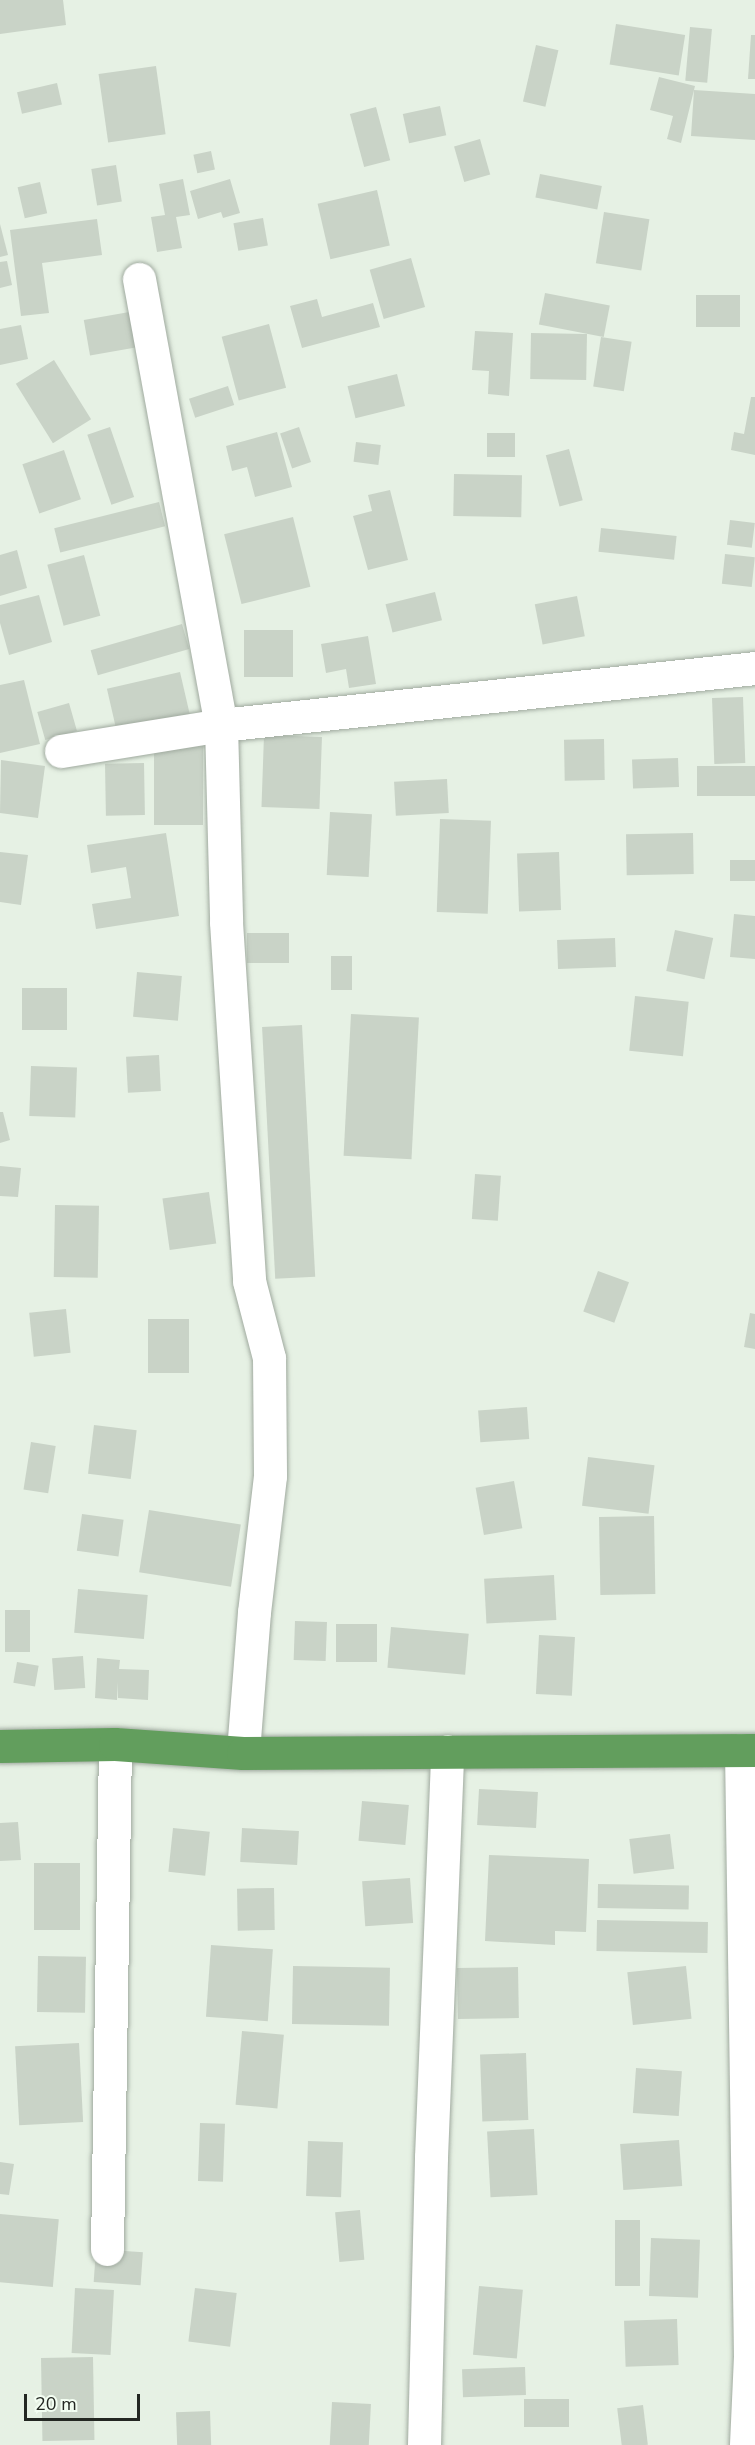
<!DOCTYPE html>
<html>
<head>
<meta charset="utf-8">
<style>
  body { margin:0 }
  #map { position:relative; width:755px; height:2445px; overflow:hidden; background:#e6f1e4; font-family:"Nunito Sans",sans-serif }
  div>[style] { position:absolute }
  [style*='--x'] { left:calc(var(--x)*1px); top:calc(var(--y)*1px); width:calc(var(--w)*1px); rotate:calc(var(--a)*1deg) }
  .building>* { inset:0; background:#c9d3c7; transform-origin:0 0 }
  .roads { filter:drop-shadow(0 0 2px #a0aa9f) drop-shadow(0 0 2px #a0aa9f) }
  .minor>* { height:33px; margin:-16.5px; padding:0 16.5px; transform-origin:16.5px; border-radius:16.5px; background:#fff }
  .highway>* { height:33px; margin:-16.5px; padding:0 16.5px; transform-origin:16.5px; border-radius:16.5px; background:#629e5d }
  span { translate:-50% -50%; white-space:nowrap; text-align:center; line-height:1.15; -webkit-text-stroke:4.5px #f3fef2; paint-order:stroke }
  .scale { position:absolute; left:24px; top:2394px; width:116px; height:27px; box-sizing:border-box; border:3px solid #232722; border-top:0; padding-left:8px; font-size:18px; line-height:21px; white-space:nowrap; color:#232722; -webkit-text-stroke:4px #f3fef2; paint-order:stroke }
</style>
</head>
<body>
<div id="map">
  <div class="building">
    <i style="clip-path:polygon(0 0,63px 0,66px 25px,0 34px)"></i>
    <i style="left:616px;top:24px;width:70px;height:41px;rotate:9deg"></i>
    <i style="left:690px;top:27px;width:22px;height:54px;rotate:5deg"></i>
    <i style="clip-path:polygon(751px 35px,755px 35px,755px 79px,748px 79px)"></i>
    <i style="left:536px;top:45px;width:23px;height:58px;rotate:13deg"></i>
    <i style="left:156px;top:66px;width:69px;height:58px;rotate:82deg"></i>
    <i style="clip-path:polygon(659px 77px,695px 86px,694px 90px,755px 94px,755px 140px,691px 136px,694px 90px,681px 143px,667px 139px,673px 116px,650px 110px)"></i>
    <i style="left:57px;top:83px;width:22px;height:41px;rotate:77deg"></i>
    <i style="left:440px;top:106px;width:30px;height:38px;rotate:78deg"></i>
    <i style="left:376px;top:107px;width:55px;height:27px;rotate:75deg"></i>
    <i style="left:480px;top:139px;width:37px;height:27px;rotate:74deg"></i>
    <i style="left:211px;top:151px;width:19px;height:18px;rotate:78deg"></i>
    <i style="left:116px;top:165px;width:37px;height:25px;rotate:81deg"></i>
    <i style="left:540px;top:174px;width:63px;height:24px;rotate:11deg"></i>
    <i style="clip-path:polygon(183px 179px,190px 215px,176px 217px,182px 248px,157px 252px,151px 217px,165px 215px,159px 184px)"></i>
    <i style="clip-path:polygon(230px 179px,240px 213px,223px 218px,221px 212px,198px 219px,190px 191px)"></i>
    <i style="left:40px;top:182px;width:32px;height:23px;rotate:77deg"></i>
    <i style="left:377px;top:190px;width:57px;height:61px;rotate:77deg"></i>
    <i style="left:604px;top:212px;width:46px;height:52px;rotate:9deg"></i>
    <i style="left:263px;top:218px;width:28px;height:30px;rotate:80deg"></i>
    <i style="clip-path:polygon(97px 219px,102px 255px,42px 263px,49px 313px,21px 316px,10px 230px)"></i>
    <i style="clip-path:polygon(0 224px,8px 255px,0 257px)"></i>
    <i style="left:411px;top:258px;width:51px;height:43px;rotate:74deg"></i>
    <i style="clip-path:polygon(7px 261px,12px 285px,0 288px,0 262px)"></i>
    <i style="left:545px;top:293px;width:66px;height:32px;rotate:11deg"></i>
    <i style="left:696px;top:295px;width:44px;height:32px"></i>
    <i style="clip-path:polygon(317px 299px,322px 317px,373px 303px,380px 327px,302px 348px,290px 306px)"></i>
    <i style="left:135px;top:311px;width:36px;height:52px;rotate:80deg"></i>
    <i style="left:269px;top:324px;width:66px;height:49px;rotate:75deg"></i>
    <i style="clip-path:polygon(21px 325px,28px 359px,0 365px,0 329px)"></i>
    <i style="clip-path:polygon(475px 331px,513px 333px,509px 396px,488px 394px,489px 371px,472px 370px)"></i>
    <i style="left:531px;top:333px;width:56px;height:46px;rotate:1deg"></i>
    <i style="left:601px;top:337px;width:31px;height:50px;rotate:9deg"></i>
    <i style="left:54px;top:360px;width:70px;height:45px;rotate:58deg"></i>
    <i style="left:397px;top:374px;width:33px;height:51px;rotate:76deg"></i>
    <i style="left:228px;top:386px;width:20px;height:41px;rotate:72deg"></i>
    <i style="clip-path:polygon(751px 397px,755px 397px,755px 455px,731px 450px,734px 432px,744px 434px)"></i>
    <i style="left:110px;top:427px;width:74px;height:24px;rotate:71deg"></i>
    <i style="left:299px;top:427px;width:37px;height:20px;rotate:71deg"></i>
    <i style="clip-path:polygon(277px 432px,292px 487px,255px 497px,247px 467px,232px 471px,226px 446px)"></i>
    <i style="left:487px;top:433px;width:28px;height:24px"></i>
    <i style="left:356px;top:442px;width:25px;height:20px;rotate:7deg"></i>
    <i style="left:569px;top:449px;width:53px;height:24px;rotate:75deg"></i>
    <i style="left:64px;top:450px;width:52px;height:44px;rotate:71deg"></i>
    <i style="left:454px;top:474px;width:68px;height:42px;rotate:1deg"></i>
    <i style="clip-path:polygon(390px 490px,408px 560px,368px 570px,353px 516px,372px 511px,368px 495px)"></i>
    <i style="left:159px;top:502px;width:25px;height:108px;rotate:76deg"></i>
    <i style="left:293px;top:517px;width:72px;height:71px;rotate:76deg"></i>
    <i style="left:730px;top:520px;width:25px;height:25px;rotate:7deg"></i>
    <i style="left:601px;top:528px;width:76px;height:24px;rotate:6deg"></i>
    <i style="clip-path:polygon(17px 550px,27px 588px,0 596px,0 555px)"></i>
    <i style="left:725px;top:554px;width:30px;height:30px;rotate:6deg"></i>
    <i style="left:84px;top:555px;width:63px;height:38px;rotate:75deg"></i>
    <i style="left:435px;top:592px;width:29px;height:51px;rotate:76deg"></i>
    <i style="clip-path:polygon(39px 595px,52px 642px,9px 655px,0 623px,0 605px)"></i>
    <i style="left:577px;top:596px;width:41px;height:43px;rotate:79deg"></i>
    <i style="left:182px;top:624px;width:26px;height:95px;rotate:74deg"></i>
    <i style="left:244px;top:630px;width:49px;height:47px"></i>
    <i style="clip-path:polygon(368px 636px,376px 684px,349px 688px,346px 669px,326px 673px,321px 644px)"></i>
    <i style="left:180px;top:672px;width:45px;height:75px;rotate:77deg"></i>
    <i style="clip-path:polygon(24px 680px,40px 744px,0 753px,0 685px)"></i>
    <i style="left:743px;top:697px;width:66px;height:31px;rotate:88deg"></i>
    <i style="left:69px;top:703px;width:29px;height:33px;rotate:74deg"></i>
    <i style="left:264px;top:735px;width:58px;height:72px;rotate:2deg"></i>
    <i style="left:604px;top:739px;width:41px;height:40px;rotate:89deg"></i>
    <i style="left:154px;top:746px;width:49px;height:79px"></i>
    <i style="left:678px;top:758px;width:29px;height:46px;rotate:88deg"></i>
    <i style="clip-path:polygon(1px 760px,45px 766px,38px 818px,0 813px)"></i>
    <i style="left:144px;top:763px;width:52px;height:39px;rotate:89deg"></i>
    <i style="left:755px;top:766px;width:30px;height:58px;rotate:90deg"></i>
    <i style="left:447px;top:779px;width:34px;height:53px;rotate:87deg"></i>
    <i style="left:330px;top:812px;width:42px;height:63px;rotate:3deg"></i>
    <i style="left:440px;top:819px;width:51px;height:93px;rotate:2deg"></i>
    <i style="clip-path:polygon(166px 833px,179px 916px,96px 929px,92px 904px,131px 898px,126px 867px,91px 873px,87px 845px)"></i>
    <i style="left:693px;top:833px;width:41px;height:67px;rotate:89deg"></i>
    <i style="clip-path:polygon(0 852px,28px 855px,21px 905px,0 902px)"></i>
    <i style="left:559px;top:852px;width:58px;height:42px;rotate:88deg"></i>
    <i style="left:755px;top:860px;width:21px;height:25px;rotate:90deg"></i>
    <i style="clip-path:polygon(734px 914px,755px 916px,755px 959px,730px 957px)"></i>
    <i style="left:675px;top:930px;width:39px;height:42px;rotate:12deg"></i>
    <i style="left:289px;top:933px;width:30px;height:42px;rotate:90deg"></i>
    <i style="left:615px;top:938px;width:29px;height:58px;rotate:88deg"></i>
    <i style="left:331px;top:956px;width:21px;height:34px"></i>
    <i style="left:137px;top:972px;width:45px;height:45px;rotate:5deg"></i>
    <i style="left:67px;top:988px;width:42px;height:45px;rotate:90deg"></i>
    <i style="left:635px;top:996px;width:54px;height:55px;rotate:6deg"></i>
    <i style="left:351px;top:1014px;width:68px;height:142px;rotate:3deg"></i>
    <i style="left:302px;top:1025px;width:252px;height:40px;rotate:87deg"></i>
    <i style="left:159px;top:1055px;width:36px;height:33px;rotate:87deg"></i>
    <i style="left:31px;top:1066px;width:46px;height:50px;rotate:2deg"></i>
    <i style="clip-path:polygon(0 1112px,3px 1112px,10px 1140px,0 1143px)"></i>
    <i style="clip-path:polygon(0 1166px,21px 1168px,18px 1197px,0 1196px)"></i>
    <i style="left:475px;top:1174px;width:26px;height:45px;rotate:4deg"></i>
    <i style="left:209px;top:1192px;width:52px;height:47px;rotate:82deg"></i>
    <i style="left:55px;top:1205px;width:44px;height:72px;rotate:1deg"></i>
    <i style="left:598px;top:1271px;width:33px;height:43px;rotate:20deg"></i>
    <i style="left:66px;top:1309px;width:44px;height:37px;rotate:84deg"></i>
    <i style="clip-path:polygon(750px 1313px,755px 1314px,755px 1349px,744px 1347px)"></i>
    <i style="left:189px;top:1319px;width:54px;height:41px;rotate:90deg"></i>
    <i style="left:527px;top:1407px;width:32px;height:49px;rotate:86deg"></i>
    <i style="left:94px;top:1425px;width:43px;height:49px;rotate:7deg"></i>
    <i style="left:31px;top:1442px;width:25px;height:48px;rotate:9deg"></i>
    <i style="left:588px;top:1457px;width:67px;height:49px;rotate:7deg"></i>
    <i style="left:514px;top:1481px;width:48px;height:39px;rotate:80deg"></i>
    <i style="left:149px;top:1510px;width:93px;height:63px;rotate:9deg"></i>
    <i style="left:82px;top:1514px;width:42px;height:37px;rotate:8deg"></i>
    <i style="left:654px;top:1516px;width:78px;height:55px;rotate:89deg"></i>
    <i style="left:554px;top:1575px;width:45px;height:70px;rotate:87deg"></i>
    <i style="left:78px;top:1589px;width:70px;height:44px;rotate:5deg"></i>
    <i style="left:5px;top:1610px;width:25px;height:42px"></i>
    <i style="left:295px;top:1621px;width:32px;height:39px;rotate:2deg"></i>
    <i style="left:336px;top:1624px;width:41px;height:38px"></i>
    <i style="left:391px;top:1627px;width:78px;height:41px;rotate:5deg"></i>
    <i style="left:539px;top:1635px;width:36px;height:59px;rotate:3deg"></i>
    <i style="left:83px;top:1656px;width:32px;height:31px;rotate:86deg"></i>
    <i style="clip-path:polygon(97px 1658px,120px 1660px,119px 1669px,149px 1670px,148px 1700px,118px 1698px,118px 1682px,117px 1700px,95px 1698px)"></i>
    <i style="left:17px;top:1662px;width:22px;height:21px;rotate:10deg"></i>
    <i style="left:479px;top:1789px;width:59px;height:36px;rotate:3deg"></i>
    <i style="left:362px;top:1801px;width:47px;height:40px;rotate:5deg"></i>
    <i style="clip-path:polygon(18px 1822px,21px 1860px,0 1861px,0 1823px)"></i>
    <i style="left:173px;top:1828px;width:37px;height:44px;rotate:6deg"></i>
    <i style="left:242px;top:1828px;width:57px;height:34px;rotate:3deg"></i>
    <i style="left:670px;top:1834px;width:35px;height:41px;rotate:83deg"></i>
    <i style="clip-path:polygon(489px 1855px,589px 1859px,586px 1932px,555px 1931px,555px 1945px,485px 1941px)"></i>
    <i style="left:34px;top:1863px;width:46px;height:67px"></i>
    <i style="left:410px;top:1878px;width:45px;height:48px;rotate:86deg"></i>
    <i style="left:598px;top:1884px;width:91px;height:24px;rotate:1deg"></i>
    <i style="left:274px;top:1888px;width:42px;height:37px;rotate:89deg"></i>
    <i style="left:597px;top:1920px;width:111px;height:31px;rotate:1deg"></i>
    <i style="left:211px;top:1945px;width:62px;height:72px;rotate:4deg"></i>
    <i style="left:38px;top:1956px;width:48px;height:56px;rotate:1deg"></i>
    <i style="left:293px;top:1966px;width:97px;height:58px;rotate:1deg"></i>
    <i style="left:686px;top:1966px;width:53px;height:59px;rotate:84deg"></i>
    <i style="left:518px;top:1967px;width:51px;height:61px;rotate:89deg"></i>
    <i style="left:242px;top:2031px;width:42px;height:74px;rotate:5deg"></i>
    <i style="left:79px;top:2043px;width:79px;height:64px;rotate:87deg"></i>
    <i style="left:526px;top:2053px;width:67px;height:46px;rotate:88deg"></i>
    <i style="left:636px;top:2068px;width:46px;height:45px;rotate:4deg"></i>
    <i style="left:200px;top:2123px;width:25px;height:58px;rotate:2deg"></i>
    <i style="left:534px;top:2129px;width:66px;height:47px;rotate:87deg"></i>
    <i style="left:679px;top:2140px;width:46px;height:59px;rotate:86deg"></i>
    <i style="left:308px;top:2141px;width:35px;height:55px;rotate:2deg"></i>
    <i style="clip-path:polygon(0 2162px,14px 2164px,9px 2195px,0 2194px)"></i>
    <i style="left:360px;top:2210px;width:50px;height:25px;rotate:85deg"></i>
    <i style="left:0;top:2214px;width:59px;height:68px;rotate:5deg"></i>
    <i style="left:615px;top:2220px;width:25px;height:66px"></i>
    <i style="left:651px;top:2238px;width:49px;height:58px;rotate:2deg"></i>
    <i style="left:96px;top:2249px;width:47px;height:33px;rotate:4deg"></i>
    <i style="left:479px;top:2286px;width:44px;height:69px;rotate:5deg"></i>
    <i style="left:75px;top:2288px;width:39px;height:65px;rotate:3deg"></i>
    <i style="left:195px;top:2288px;width:42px;height:54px;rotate:7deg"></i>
    <i style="left:677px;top:2319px;width:46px;height:53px;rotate:88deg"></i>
    <i style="left:93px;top:2357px;width:83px;height:52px;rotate:89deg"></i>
    <i style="left:525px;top:2367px;width:28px;height:63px;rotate:88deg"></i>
    <i style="left:569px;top:2399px;width:28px;height:45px;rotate:90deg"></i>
    <i style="left:332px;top:2402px;width:39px;height:43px;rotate:3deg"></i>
    <i style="left:643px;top:2405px;width:40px;height:26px;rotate:83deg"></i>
    <i style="left:210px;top:2411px;width:34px;height:34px;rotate:88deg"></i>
  </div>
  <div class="roads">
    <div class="minor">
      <i style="--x:139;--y:279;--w:453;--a:79.6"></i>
      <i style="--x:221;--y:725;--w:197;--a:88.5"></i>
      <i style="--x:226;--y:922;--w:360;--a:86.3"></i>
      <i style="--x:249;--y:1281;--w:80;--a:75.4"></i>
      <i style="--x:269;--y:1358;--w:118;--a:89.5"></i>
      <i style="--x:270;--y:1476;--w:137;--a:96.7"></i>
      <i style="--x:254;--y:1612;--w:141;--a:94.5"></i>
      <i style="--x:61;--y:751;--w:162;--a:-9.2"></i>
      <i style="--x:221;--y:725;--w:537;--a:-6.09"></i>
      <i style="--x:741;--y:1750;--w:606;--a:89.15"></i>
      <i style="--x:750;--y:2356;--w:89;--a:92.6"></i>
      <i style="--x:107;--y:2249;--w:505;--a:-89.09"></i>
      <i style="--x:424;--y:2445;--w:288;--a:-88.6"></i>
      <i style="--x:431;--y:2157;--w:406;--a:-87.7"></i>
    </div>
    <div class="highway">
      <i style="--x:0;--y:1746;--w:115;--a:-1"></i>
      <i style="--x:115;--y:1744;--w:128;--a:4"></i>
      <i style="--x:243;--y:1753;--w:512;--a:-0.34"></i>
    </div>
  </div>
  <div class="scale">20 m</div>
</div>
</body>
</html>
